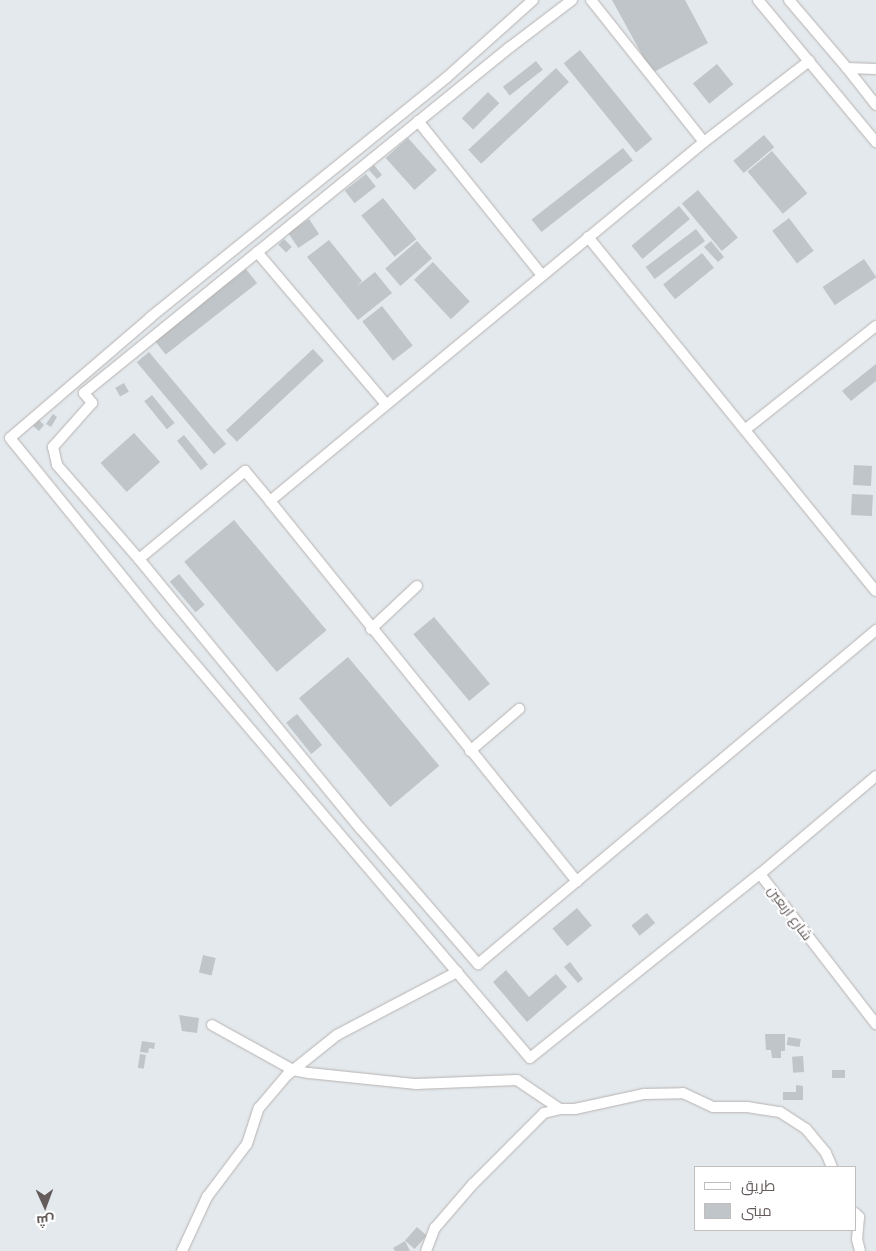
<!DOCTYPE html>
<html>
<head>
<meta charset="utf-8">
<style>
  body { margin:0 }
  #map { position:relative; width:876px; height:1251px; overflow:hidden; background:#e3e9ed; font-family:"IBM Plex Sans",Cairo,sans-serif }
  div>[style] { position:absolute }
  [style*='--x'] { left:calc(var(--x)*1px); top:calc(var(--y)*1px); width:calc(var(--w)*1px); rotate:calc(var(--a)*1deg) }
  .building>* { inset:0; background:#bfc5c8; transform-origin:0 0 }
  .roads { filter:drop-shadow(0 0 1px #b8b2b0) drop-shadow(0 0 1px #b8b2b0) }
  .minor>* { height:10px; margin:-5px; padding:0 5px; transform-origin:5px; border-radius:5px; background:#fff }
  span { translate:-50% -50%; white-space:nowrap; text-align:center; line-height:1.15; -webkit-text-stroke:4px #fff; paint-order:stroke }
  .street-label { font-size:14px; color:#635c5b }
  .legend { position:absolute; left:694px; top:1166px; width:162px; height:65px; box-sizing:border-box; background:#fff; border:1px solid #c1bebd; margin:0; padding:6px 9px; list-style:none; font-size:15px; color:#635c5b }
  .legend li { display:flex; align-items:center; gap:10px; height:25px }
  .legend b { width:25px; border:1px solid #c1bebd }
  .north { position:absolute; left:20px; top:1181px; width:50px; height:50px; -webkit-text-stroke:4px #fff; paint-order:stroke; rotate:178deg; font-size:14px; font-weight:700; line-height:20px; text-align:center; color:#635c5b }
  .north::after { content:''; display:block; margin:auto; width:18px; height:22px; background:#635c5b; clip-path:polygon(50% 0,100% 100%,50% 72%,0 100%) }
</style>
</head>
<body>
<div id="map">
  <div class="building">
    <i style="clip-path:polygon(612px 0,685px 0,708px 43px,652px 73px)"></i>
    <i style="left:580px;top:50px;width:115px;height:21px;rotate:51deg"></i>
    <i style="left:536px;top:61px;width:11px;height:42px;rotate:52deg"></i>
    <i style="left:717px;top:64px;width:26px;height:31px;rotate:51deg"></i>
    <i style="left:556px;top:68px;width:19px;height:120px;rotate:47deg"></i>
    <i style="left:488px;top:92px;width:16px;height:37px;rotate:45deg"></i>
    <i style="left:764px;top:135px;width:16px;height:40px;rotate:50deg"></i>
    <i style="left:408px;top:138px;width:43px;height:30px;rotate:48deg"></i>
    <i style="left:623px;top:148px;width:16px;height:116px;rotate:52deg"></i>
    <i style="left:772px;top:151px;width:55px;height:32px;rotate:50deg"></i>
    <i style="clip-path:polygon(374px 165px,382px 175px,377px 179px,369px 170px)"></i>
    <i style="left:366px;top:174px;width:16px;height:27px;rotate:52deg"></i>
    <i style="left:698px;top:190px;width:62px;height:21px;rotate:50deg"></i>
    <i style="left:383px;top:198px;width:53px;height:28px;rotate:51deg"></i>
    <i style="left:679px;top:206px;width:17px;height:62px;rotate:50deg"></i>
    <i style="left:789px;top:218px;width:41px;height:21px;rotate:53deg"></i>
    <i style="left:309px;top:219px;width:18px;height:25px;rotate:56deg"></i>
    <i style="left:696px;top:229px;width:15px;height:63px;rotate:53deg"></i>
    <i style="left:284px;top:239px;width:11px;height:8px;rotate:45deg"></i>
    <i style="clip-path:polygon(329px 240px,362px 281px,356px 287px,375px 272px,392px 293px,358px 320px,307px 257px)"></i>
    <i style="left:417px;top:241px;width:23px;height:42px;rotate:49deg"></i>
    <i style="clip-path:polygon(711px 241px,724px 257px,718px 262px,704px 247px)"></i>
    <i style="left:702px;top:253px;width:19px;height:50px;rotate:51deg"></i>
    <i style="left:864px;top:259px;width:22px;height:50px;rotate:56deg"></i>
    <i style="left:433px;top:262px;width:54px;height:26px;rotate:47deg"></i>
    <i style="left:246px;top:269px;width:18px;height:116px;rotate:52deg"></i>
    <i style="left:382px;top:306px;width:50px;height:25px;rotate:52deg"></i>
    <i style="left:313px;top:349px;width:16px;height:119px;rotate:47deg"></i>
    <i style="left:149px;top:352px;width:120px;height:16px;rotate:50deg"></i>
    <i style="clip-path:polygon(876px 364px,876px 381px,851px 401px,842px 391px)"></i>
    <i style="left:124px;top:383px;width:10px;height:10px;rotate:61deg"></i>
    <i style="left:152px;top:395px;width:36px;height:10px;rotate:51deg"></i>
    <i style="clip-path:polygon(53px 414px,57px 417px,51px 427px,46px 424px)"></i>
    <i style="clip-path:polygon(39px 420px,44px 425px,39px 431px,33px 426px)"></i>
    <i style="left:134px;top:433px;width:39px;height:45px;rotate:48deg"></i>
    <i style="left:184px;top:435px;width:38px;height:9px;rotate:51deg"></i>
    <i style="left:854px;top:465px;width:18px;height:20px;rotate:3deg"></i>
    <i style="left:852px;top:494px;width:21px;height:21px;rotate:3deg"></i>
    <i style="left:234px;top:520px;width:144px;height:65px;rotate:50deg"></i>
    <i style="left:179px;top:574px;width:40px;height:12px;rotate:50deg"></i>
    <i style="left:434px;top:617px;width:87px;height:27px;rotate:50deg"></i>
    <i style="left:348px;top:657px;width:142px;height:64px;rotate:50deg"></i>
    <i style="left:297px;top:714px;width:40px;height:14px;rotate:51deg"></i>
    <i style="left:577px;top:908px;width:23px;height:32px;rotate:50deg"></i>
    <i style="left:647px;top:913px;width:13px;height:20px;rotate:51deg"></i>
    <i style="left:203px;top:955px;width:13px;height:18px;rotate:13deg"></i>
    <i style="clip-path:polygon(570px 962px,583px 979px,578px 983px,564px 967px)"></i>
    <i style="clip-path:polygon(506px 970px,529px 997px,556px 974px,567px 987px,527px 1022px,493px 982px)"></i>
    <i style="clip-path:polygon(179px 1015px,199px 1018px,197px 1033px,182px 1031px)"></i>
    <i style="clip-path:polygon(765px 1034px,785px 1034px,785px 1051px,781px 1051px,781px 1058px,772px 1058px,771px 1050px,766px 1050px)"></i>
    <i style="left:788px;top:1037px;width:13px;height:8px;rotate:9deg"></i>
    <i style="clip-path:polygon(142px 1041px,155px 1043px,154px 1049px,149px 1048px,148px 1053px,140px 1052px)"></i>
    <i style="left:140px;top:1054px;width:6px;height:14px;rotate:9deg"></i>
    <i style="left:803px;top:1056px;width:16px;height:11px;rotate:86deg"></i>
    <i style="left:832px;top:1070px;width:13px;height:8px"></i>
    <i style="clip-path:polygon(796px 1085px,803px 1086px,803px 1100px,783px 1100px,783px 1092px,796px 1092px)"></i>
    <i style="left:417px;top:1227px;width:13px;height:18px;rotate:42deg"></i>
    <i style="clip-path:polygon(405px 1241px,410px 1251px,395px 1251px,393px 1248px)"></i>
  </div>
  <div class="roads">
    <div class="minor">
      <i style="--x:533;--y:0;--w:117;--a:138.1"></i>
      <i style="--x:446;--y:78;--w:381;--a:141"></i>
      <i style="--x:150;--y:318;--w:184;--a:139.4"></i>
      <i style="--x:10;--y:438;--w:238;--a:51"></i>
      <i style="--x:160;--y:623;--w:571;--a:49.62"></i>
      <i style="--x:530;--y:1058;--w:295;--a:-38.7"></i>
      <i style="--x:572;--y:0;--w:78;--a:142.8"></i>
      <i style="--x:510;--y:47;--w:549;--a:140.92"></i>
      <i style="--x:84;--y:393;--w:13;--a:51"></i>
      <i style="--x:92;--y:403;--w:59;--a:131.6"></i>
      <i style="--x:53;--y:447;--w:18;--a:77"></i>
      <i style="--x:57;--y:465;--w:125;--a:48.9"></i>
      <i style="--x:139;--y:559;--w:350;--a:50.6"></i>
      <i style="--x:361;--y:829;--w:179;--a:49.1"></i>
      <i style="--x:478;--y:964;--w:520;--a:-40"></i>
      <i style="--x:591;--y:0;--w:181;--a:51.5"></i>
      <i style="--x:758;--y:0;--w:185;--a:50.3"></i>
      <i style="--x:789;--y:0;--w:89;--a:49.5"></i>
      <i style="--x:847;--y:68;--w:29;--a:2"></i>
      <i style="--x:847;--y:68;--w:47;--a:51.9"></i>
      <i style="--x:418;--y:121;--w:198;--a:51.2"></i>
      <i style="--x:588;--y:237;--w:456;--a:50.9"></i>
      <i style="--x:257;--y:252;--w:199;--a:49.7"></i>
      <i style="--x:746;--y:429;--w:166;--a:-38.4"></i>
      <i style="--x:270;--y:501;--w:489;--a:51.1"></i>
      <i style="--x:139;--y:559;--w:138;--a:-39.7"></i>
      <i style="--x:245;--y:471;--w:39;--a:50"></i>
      <i style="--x:270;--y:501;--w:563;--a:-39.6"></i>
      <i style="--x:704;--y:142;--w:133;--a:-37.6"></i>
      <i style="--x:371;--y:629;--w:63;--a:-43.1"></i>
      <i style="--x:470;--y:751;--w:65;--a:-40.6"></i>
      <i style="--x:876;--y:776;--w:152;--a:139.8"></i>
      <i style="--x:760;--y:874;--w:190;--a:52.3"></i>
      <i style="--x:212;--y:1025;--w:93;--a:29.1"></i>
      <i style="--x:293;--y:1070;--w:16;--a:11"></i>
      <i style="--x:309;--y:1073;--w:108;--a:5.9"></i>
      <i style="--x:416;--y:1084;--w:101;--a:-2.3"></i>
      <i style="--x:517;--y:1080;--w:52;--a:34"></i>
      <i style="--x:560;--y:1109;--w:15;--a:0"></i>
      <i style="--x:575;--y:1109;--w:71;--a:-12.3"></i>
      <i style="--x:644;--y:1094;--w:39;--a:-1"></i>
      <i style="--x:683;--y:1093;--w:33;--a:25"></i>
      <i style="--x:713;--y:1107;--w:34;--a:0"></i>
      <i style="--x:747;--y:1107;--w:33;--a:9"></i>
      <i style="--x:780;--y:1112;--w:31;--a:33"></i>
      <i style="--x:806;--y:1129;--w:31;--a:50"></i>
      <i style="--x:826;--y:1153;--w:15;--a:67"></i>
      <i style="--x:855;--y:1213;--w:6;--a:45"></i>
      <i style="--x:859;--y:1217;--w:22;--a:95"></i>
      <i style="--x:857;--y:1239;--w:12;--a:76"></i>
      <i style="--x:182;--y:1251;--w:60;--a:-65.2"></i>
      <i style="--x:207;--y:1197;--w:66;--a:-53"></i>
      <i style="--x:247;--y:1144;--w:38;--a:-72"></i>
      <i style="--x:259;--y:1108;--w:43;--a:-49.7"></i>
      <i style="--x:287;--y:1075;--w:64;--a:-38.7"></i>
      <i style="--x:337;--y:1035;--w:136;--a:-27.7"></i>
      <i style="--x:426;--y:1251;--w:25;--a:-69"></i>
      <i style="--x:435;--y:1228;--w:58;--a:-49.2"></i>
      <i style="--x:473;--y:1184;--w:100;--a:-45"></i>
      <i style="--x:544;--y:1113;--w:16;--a:-14"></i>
    </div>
  </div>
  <div class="street-label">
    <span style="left:790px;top:913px;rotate:53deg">شارع اربعين</span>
  </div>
  <ul class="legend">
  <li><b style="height:6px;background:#fff"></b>طريق</li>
  <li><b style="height:14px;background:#bfc5c8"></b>مبنى</li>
  </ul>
  <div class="north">ش</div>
</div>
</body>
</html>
